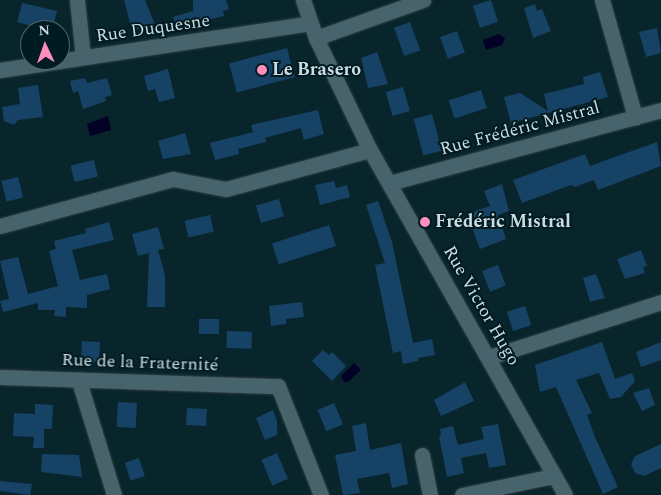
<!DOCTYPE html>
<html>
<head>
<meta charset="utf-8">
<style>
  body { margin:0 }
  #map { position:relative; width:661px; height:495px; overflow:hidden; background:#09252c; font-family:Spectral,serif }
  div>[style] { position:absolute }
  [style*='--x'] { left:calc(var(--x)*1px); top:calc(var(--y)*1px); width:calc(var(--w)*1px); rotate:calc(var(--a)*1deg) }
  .water>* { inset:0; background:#030125 }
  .building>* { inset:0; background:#164265; transform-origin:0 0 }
  .roads { filter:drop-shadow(0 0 1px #313f45) drop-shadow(0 0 1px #313f45) }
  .street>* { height:15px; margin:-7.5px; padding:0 7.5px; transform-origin:7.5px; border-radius:7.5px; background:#47636c }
  .secondary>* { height:15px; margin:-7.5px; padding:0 7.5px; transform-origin:7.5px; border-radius:7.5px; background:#47636c }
  .dots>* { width:14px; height:14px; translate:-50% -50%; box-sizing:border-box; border:2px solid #011b22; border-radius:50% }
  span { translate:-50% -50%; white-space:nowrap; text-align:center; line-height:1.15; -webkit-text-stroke:4px #011b22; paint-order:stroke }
  .street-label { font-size:18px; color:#ccdce1 }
  .poi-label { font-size:18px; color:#ccdce1; font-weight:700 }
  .left { translate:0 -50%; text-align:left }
  .north { position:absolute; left:20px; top:20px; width:50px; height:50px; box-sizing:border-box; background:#011b22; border:1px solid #52686e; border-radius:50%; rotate:357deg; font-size:14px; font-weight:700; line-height:20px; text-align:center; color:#ccdce1 }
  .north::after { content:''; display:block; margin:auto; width:18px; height:22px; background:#fe8ebc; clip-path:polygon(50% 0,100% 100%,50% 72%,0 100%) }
</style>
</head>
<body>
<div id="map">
  <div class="water">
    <i style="clip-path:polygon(499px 34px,505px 38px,502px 45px,486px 50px,483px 40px)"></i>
    <i style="clip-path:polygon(108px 116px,111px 130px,90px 136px,87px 124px)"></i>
    <i style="clip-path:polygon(354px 363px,361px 370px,348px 382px,344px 382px,341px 376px)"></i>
  </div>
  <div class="building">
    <i style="clip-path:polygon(124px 0,145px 0,155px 24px,132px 31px)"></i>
    <i style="clip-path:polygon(193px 0,226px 0,229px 9px,223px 11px,224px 16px,176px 27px,173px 17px,193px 11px)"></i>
    <i style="left:491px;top:0;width:23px;height:19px;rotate:72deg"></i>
    <i style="clip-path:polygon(22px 3px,57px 11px,52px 30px,35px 30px,35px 27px,17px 22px)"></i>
    <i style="clip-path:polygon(535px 4px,537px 11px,542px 9px,551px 31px,533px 38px,524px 8px)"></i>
    <i style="left:410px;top:22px;width:30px;height:17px;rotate:70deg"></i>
    <i style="clip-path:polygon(657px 28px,661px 53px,646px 57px,639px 32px)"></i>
    <i style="left:457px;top:31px;width:23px;height:18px;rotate:70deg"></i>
    <i style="left:287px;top:48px;width:30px;height:60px;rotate:75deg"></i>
    <i style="clip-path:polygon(377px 52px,388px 84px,368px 88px,361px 58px)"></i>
    <i style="clip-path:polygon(168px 69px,175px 98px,159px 102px,155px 89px,148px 91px,144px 76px)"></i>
    <i style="clip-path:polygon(600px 72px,608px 97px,511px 123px,504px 97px,520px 93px,548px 111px,544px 94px,584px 84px,583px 77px)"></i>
    <i style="clip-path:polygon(85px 78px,87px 83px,107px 78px,112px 95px,105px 97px,106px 101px,83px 109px,78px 91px,73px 93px,70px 81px)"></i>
    <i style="clip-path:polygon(38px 85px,43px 117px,18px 120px,14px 125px,4px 121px,2px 107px,20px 104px,18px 88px)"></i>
    <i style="left:403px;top:87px;width:25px;height:18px;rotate:74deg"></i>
    <i style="left:481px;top:90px;width:19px;height:34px;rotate:72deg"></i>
    <i style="clip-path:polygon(318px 110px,324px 134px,304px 140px,301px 128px,265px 138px,266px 142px,238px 149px,239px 154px,215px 160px,210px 143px,253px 132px,251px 125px)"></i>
    <i style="left:432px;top:114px;width:38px;height:19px;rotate:75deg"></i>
    <i style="clip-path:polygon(185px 133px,191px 154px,163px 159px,158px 141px)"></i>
    <i style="clip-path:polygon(657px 142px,661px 166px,598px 190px,594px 180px,575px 187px,571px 185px,522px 203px,513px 180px,585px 154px,590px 166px)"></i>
    <i style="left:94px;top:160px;width:17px;height:24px;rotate:77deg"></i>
    <i style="left:18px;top:177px;width:21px;height:17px;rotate:76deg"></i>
    <i style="clip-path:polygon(334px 181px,336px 188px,347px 185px,350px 197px,320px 205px,315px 185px)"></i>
    <i style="clip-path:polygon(502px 184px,509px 211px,498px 215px,506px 239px,480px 249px,467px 214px,490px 206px,484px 191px)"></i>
    <i style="left:279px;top:199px;width:18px;height:24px;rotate:74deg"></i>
    <i style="clip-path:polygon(378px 201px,392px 242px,413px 343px,432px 339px,435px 355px,418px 358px,418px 361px,403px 364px,401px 351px,393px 353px,375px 265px,385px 263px,366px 205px)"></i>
    <i style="left:210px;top:215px;width:17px;height:26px;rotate:77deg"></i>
    <i style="clip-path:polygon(109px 222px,114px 240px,72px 250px,80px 280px,107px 274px,110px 289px,87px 295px,87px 308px,66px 307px,66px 317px,54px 316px,55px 310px,38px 310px,38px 303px,3px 312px,0 301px,9px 299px,0 261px,18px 257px,28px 294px,58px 286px,49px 251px,56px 249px,54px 241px,86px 233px,85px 229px)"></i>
    <i style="left:329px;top:225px;width:22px;height:60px;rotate:72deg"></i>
    <i style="clip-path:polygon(158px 227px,164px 249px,158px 250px,165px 275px,165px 307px,147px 307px,149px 253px,138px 256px,132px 234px)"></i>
    <i style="clip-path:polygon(641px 250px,647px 266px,643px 267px,645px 273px,625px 279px,617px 259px)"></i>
    <i style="left:498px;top:265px;width:22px;height:17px;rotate:69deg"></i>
    <i style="clip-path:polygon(596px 274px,605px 298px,590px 302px,583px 278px)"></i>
    <i style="clip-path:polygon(302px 302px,304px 317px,286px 319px,286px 324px,271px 326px,269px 306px)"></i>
    <i style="left:525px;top:306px;width:20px;height:19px;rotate:72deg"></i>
    <i style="left:199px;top:319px;width:20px;height:15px"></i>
    <i style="left:227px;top:331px;width:25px;height:17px;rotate:2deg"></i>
    <i style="left:82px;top:341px;width:18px;height:20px;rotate:3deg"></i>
    <i style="clip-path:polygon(602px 342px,615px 379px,632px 373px,635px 381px,621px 397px,610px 399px,599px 373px,576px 380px,592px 413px,587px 415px,595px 437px,618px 487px,603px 494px,556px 387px,540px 392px,535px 365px)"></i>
    <i style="clip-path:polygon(661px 342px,661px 360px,641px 367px,636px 352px)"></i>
    <i style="clip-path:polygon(323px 350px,329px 355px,332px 352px,346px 366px,332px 381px,312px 361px)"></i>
    <i style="clip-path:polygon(465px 382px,474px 401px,441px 416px,434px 400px)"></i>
    <i style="clip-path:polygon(649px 388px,655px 405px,642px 411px,633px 393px)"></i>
    <i style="left:118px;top:402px;width:19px;height:25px;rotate:3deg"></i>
    <i style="left:334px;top:403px;width:23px;height:18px;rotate:67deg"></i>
    <i style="clip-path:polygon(35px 404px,53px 405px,52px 429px,44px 429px,44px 448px,33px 448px,34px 437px,13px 436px,14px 413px,35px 414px)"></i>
    <i style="left:187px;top:408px;width:20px;height:17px;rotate:3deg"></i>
    <i style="clip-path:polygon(273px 410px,277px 421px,277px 435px,265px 440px,256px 418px)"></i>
    <i style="clip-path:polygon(366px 423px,370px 450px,401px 443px,408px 484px,392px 488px,389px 473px,357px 479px,360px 493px,343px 495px,335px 455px,356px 451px,352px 426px)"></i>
    <i style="clip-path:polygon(498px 424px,506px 465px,489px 468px,486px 453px,461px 458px,464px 473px,447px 477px,439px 436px,441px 435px,440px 429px,453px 426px,458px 445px,484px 439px,481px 427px)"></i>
    <i style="clip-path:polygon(661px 444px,661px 468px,644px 476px,635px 473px,631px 464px,635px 456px)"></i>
    <i style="left:277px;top:453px;width:28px;height:17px;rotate:67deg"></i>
    <i style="clip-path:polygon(42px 454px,79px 455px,82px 477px,41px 472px)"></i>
    <i style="left:139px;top:458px;width:19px;height:15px;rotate:72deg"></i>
    <i style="clip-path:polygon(0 481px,32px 484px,30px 495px,0 491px)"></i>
  </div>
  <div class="roads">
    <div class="street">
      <i style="--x:77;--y:0;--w:57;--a:84"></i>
      <i style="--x:602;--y:0;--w:122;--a:74.2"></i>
      <i style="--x:316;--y:38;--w:114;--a:-19.6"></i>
      <i style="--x:0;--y:70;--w:314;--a:-8.6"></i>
      <i style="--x:389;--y:183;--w:282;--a:-15"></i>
      <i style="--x:0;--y:226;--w:179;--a:-15.2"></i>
      <i style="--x:173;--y:179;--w:54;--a:10.7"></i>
      <i style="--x:226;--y:189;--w:149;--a:-15.2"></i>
      <i style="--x:489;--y:357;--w:181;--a:-17.7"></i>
      <i style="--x:0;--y:377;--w:278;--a:1.9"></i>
      <i style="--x:278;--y:386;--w:117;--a:68.5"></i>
      <i style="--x:79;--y:381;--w:119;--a:72.9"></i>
      <i style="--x:422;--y:455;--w:41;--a:78.7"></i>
      <i style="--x:462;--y:495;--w:94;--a:-11.7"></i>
    </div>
    <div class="secondary">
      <i style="--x:303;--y:0;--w:40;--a:71.1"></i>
      <i style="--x:316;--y:38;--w:124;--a:64.3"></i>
      <i style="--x:370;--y:150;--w:396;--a:60.5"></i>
    </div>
  </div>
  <div class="dots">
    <i style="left:262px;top:70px;background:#fe8ebc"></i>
    <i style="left:425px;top:222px;background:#fe8ebc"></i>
  </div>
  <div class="street-label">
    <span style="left:153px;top:29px;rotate:-8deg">Rue Duquesne</span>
    <span style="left:520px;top:129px;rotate:-15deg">Rue Frédéric Mistral</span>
    <span style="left:481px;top:306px;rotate:60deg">Rue Victor Hugo</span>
    <span style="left:140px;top:363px;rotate:2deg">Rue de la Fraternité</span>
  </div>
  <div class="poi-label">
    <span class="left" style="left:272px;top:70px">Le Brasero</span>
    <span class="left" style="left:435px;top:222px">Frédéric Mistral</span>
  </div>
  <div class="north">N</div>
</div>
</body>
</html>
